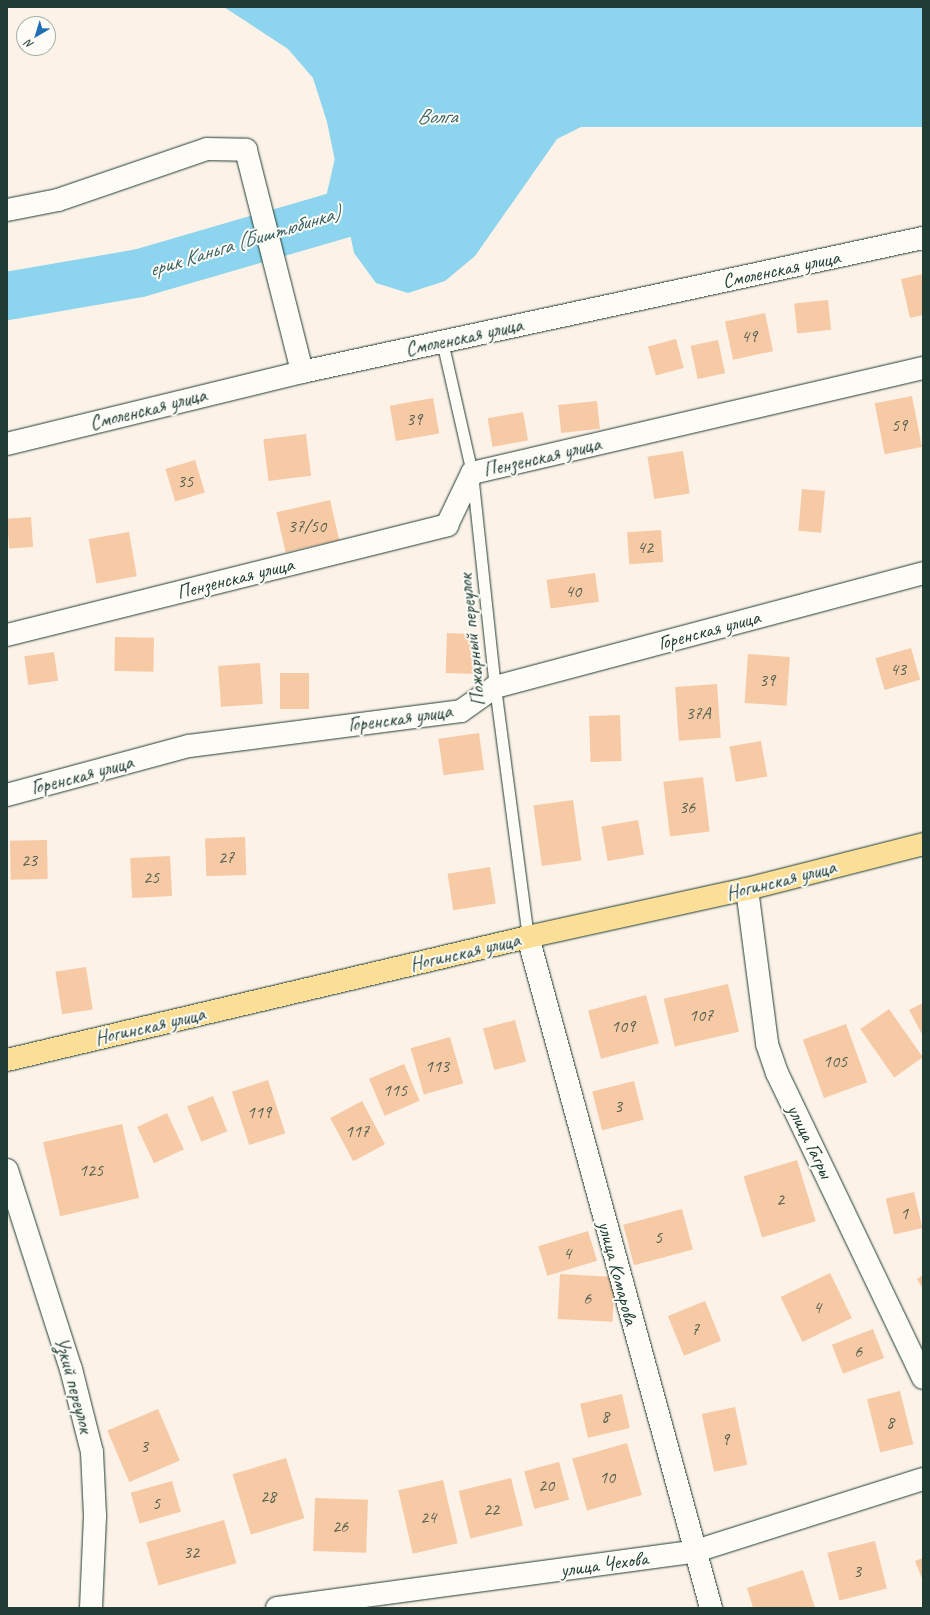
<!DOCTYPE html>
<html>
<head>
<meta charset="utf-8">
<style>
  body { margin:0 }
  #map { position:relative; width:930px; height:1615px; overflow:hidden; background:#fcf2e7; font-family:Caveat,sans-serif }
  div>[style] { position:absolute }
  [style*='--x'] { left:calc(var(--x)*1px); top:calc(var(--y)*1px); width:calc(var(--w)*1px); rotate:calc(var(--a)*1deg) }
  .water>* { inset:0; background:#8dd4ee }
  .river>* { height:48px; margin:-24px; padding:0 24px; transform-origin:24px; border-radius:24px; background:#8dd4ee }
  .building>* { inset:0; background:#f7caa6; transform-origin:0 0 }
  .roads { filter:drop-shadow(0 0 1px #1f3d34) drop-shadow(0 0 1px #1f3d34) }
  .lane>* { height:11px; margin:-5.5px; padding:0 5.5px; transform-origin:5.5px; border-radius:5.5px; background:#fdfcf7 }
  .street>* { height:22px; margin:-11px; padding:0 11px; transform-origin:11px; border-radius:11px; background:#fdfcf7 }
  .primary>* { height:22px; margin:-11px; padding:0 11px; transform-origin:11px; border-radius:11px; background:#fbdf96 }
  span { translate:-50% -50%; white-space:nowrap; text-align:center; line-height:1.15; -webkit-text-stroke:4px #fdfcf7; paint-order:stroke }
  .number-label { font-size:18px; color:#556050 }
  .number-label span { -webkit-text-stroke-width:0 }
  .street-label { font-size:20px; color:#1f3d34 }
  .water-label { font-size:21px; color:#3a6362; font-style:italic }
  .frame { position:absolute; inset:0; border:8px solid #1f3d34; pointer-events:none }
  .north { position:absolute; left:16px; top:16px; width:40px; height:40px; box-sizing:border-box; background:#fdfcf7; border:1px solid #a4b0a9; border-radius:50%; rotate:218deg; font-size:11px; font-weight:700; line-height:16px; text-align:center; color:#1f3d34 }
  .north::after { content:''; display:block; margin:auto; width:14px; height:18px; background:#1f6fb2; clip-path:polygon(50% 0,100% 100%,50% 72%,0 100%) }
</style>
</head>
<body>
<div id="map">
  <div class="water">
    <i style="clip-path:polygon(224px 7px,923px 7px,923px 127px,581px 127px,557px 139px,475px 256px,445px 281px,408px 293px,376px 283px,354px 253px,327px 122px,313px 78px,288px 49px)"></i>
  </div>
  <div class="river">
    <i style="--x:7;--y:296;--w:135;--a:-9.8"></i>
    <i style="--x:140;--y:273;--w:216;--a:-16.2"></i>
    <i style="--x:347;--y:213;--w:67;--a:-77"></i>
  </div>
  <div class="building">
    <i style="clip-path:polygon(923px 274px,923px 315px,910px 318px,901px 279px)"></i>
    <i style="left:828px;top:300px;width:30px;height:34px;rotate:84deg"></i>
    <i style="left:765px;top:313px;width:39px;height:41px;rotate:78deg"></i>
    <i style="left:676px;top:339px;width:30px;height:29px;rotate:75deg"></i>
    <i style="left:718px;top:340px;width:34px;height:28px;rotate:78deg"></i>
    <i style="left:912px;top:396px;width:52px;height:38px;rotate:79deg"></i>
    <i style="left:433px;top:398px;width:36px;height:44px;rotate:80deg"></i>
    <i style="left:597px;top:401px;width:28px;height:39px;rotate:84deg"></i>
    <i style="left:523px;top:412px;width:29px;height:36px;rotate:80deg"></i>
    <i style="left:306px;top:434px;width:42px;height:43px;rotate:83deg"></i>
    <i style="left:683px;top:451px;width:43px;height:36px;rotate:81deg"></i>
    <i style="left:195px;top:460px;width:34px;height:31px;rotate:73deg"></i>
    <i style="left:802px;top:489px;width:23px;height:42px;rotate:5deg"></i>
    <i style="left:330px;top:500px;width:41px;height:55px;rotate:77deg"></i>
    <i style="left:31px;top:517px;width:30px;height:24px;rotate:86deg"></i>
    <i style="left:661px;top:530px;width:32px;height:34px;rotate:86deg"></i>
    <i style="left:129px;top:532px;width:45px;height:41px;rotate:80deg"></i>
    <i style="left:595px;top:573px;width:29px;height:49px;rotate:82deg"></i>
    <i style="left:447px;top:633px;width:31px;height:40px;rotate:2deg"></i>
    <i style="left:115px;top:637px;width:39px;height:34px;rotate:1deg"></i>
    <i style="left:911px;top:648px;width:33px;height:37px;rotate:74deg"></i>
    <i style="left:54px;top:652px;width:29px;height:30px;rotate:82deg"></i>
    <i style="left:748px;top:654px;width:42px;height:49px;rotate:4deg"></i>
    <i style="left:260px;top:663px;width:41px;height:42px;rotate:86deg"></i>
    <i style="left:280px;top:673px;width:29px;height:36px"></i>
    <i style="left:717px;top:684px;width:54px;height:42px;rotate:86deg"></i>
    <i style="left:620px;top:715px;width:46px;height:31px;rotate:88deg"></i>
    <i style="left:479px;top:733px;width:37px;height:41px;rotate:82deg"></i>
    <i style="left:761px;top:741px;width:36px;height:32px;rotate:80deg"></i>
    <i style="left:703px;top:777px;width:55px;height:40px;rotate:83deg"></i>
    <i style="left:573px;top:800px;width:61px;height:40px;rotate:82deg"></i>
    <i style="left:638px;top:820px;width:35px;height:37px;rotate:80deg"></i>
    <i style="left:245px;top:837px;width:38px;height:40px;rotate:88deg"></i>
    <i style="left:47px;top:840px;width:39px;height:37px;rotate:89deg"></i>
    <i style="left:170px;top:856px;width:40px;height:40px;rotate:87deg"></i>
    <i style="left:490px;top:867px;width:37px;height:43px;rotate:81deg"></i>
    <i style="left:86px;top:967px;width:43px;height:31px;rotate:81deg"></i>
    <i style="left:728px;top:984px;width:49px;height:66px;rotate:77deg"></i>
    <i style="left:646px;top:995px;width:50px;height:60px;rotate:75deg"></i>
    <i style="clip-path:polygon(923px 1003px,923px 1036px,909px 1010px)"></i>
    <i style="left:889px;top:1009px;width:59px;height:35px;rotate:55deg"></i>
    <i style="left:515px;top:1020px;width:43px;height:33px;rotate:75deg"></i>
    <i style="left:846px;top:1024px;width:62px;height:46px;rotate:70deg"></i>
    <i style="left:450px;top:1037px;width:48px;height:41px;rotate:74deg"></i>
    <i style="left:404px;top:1064px;width:40px;height:38px;rotate:67deg"></i>
    <i style="left:268px;top:1080px;width:56px;height:38px;rotate:72deg"></i>
    <i style="left:634px;top:1081px;width:40px;height:43px;rotate:76deg"></i>
    <i style="left:213px;top:1096px;width:38px;height:28px;rotate:68deg"></i>
    <i style="left:362px;top:1101px;width:49px;height:36px;rotate:62deg"></i>
    <i style="left:167px;top:1113px;width:40px;height:33px;rotate:65deg"></i>
    <i style="left:122px;top:1124px;width:76px;height:81px;rotate:77deg"></i>
    <i style="left:797px;top:1160px;width:64px;height:56px;rotate:73deg"></i>
    <i style="left:914px;top:1192px;width:37px;height:29px;rotate:77deg"></i>
    <i style="left:682px;top:1209px;width:42px;height:61px;rotate:75deg"></i>
    <i style="left:588px;top:1231px;width:31px;height:52px;rotate:73deg"></i>
    <i style="left:830px;top:1273px;width:50px;height:55px;rotate:64deg"></i>
    <i style="left:560px;top:1274px;width:55px;height:45px;rotate:3deg"></i>
    <i style="clip-path:polygon(923px 1275px,923px 1289px,917px 1279px)"></i>
    <i style="left:705px;top:1301px;width:43px;height:40px;rotate:68deg"></i>
    <i style="left:873px;top:1329px;width:31px;height:44px;rotate:69deg"></i>
    <i style="left:900px;top:1391px;width:55px;height:34px;rotate:76deg"></i>
    <i style="left:622px;top:1394px;width:35px;height:43px;rotate:77deg"></i>
    <i style="left:735px;top:1407px;width:59px;height:34px;rotate:78deg"></i>
    <i style="left:158px;top:1409px;width:56px;height:55px;rotate:67deg"></i>
    <i style="left:627px;top:1443px;width:54px;height:57px;rotate:74deg"></i>
    <i style="left:286px;top:1458px;width:63px;height:56px;rotate:73deg"></i>
    <i style="left:559px;top:1462px;width:39px;height:36px;rotate:75deg"></i>
    <i style="left:511px;top:1478px;width:49px;height:54px;rotate:76deg"></i>
    <i style="left:443px;top:1480px;width:65px;height:46px;rotate:77deg"></i>
    <i style="left:172px;top:1481px;width:32px;height:43px;rotate:74deg"></i>
    <i style="left:315px;top:1498px;width:53px;height:53px;rotate:2deg"></i>
    <i style="left:224px;top:1520px;width:45px;height:81px;rotate:74deg"></i>
    <i style="left:875px;top:1541px;width:49px;height:49px;rotate:76deg"></i>
    <i style="clip-path:polygon(923px 1558px,923px 1581px,915px 1561px)"></i>
    <i style="clip-path:polygon(803px 1570px,815px 1608px,753px 1608px,747px 1588px)"></i>
  </div>
  <div class="roads">
    <div class="lane">
      <i style="--x:442;--y:341;--w:135;--a:77.2"></i>
      <i style="--x:472;--y:473;--w:215;--a:83.9"></i>
      <i style="--x:495;--y:687;--w:252;--a:82.5"></i>
    </div>
    <div class="street">
      <i style="--x:7;--y:210;--w:52;--a:-11.1"></i>
      <i style="--x:58;--y:200;--w:157;--a:-18.9"></i>
      <i style="--x:207;--y:149;--w:39;--a:1"></i>
      <i style="--x:246;--y:150;--w:229;--a:75.8"></i>
      <i style="--x:7;--y:444;--w:304;--a:-13.7"></i>
      <i style="--x:302;--y:372;--w:635;--a:-12.18"></i>
      <i style="--x:7;--y:635;--w:454;--a:-14"></i>
      <i style="--x:447;--y:525;--w:58;--a:-64.3"></i>
      <i style="--x:472;--y:473;--w:463;--a:-13.1"></i>
      <i style="--x:7;--y:795;--w:188;--a:-15.1"></i>
      <i style="--x:189;--y:746;--w:274;--a:-7.3"></i>
      <i style="--x:461;--y:711;--w:42;--a:-35.2"></i>
      <i style="--x:495;--y:687;--w:443;--a:-14.9"></i>
      <i style="--x:747;--y:889;--w:156;--a:82.6"></i>
      <i style="--x:767;--y:1044;--w:31;--a:71"></i>
      <i style="--x:777;--y:1073;--w:338;--a:64.4"></i>
      <i style="--x:528;--y:937;--w:696;--a:74.74"></i>
      <i style="--x:7;--y:1170;--w:209;--a:72.2"></i>
      <i style="--x:71;--y:1369;--w:86;--a:75.8"></i>
      <i style="--x:92;--y:1452;--w:64;--a:87.3"></i>
      <i style="--x:95;--y:1516;--w:92;--a:92.5"></i>
      <i style="--x:277;--y:1608;--w:420;--a:-7.7"></i>
      <i style="--x:693;--y:1552;--w:241;--a:-17.6"></i>
    </div>
    <div class="primary">
      <i style="--x:7;--y:1060;--w:535;--a:-13.28"></i>
      <i style="--x:528;--y:937;--w:224;--a:-12.4"></i>
      <i style="--x:747;--y:889;--w:182;--a:-14.3"></i>
    </div>
  </div>
  <div class="number-label">
    <span style="left:749px;top:336px">49</span>
    <span style="left:414px;top:419px">39</span>
    <span style="left:899px;top:425px">59</span>
    <span style="left:185px;top:481px">35</span>
    <span style="left:307px;top:526px">37/50</span>
    <span style="left:645px;top:547px">42</span>
    <span style="left:573px;top:591px">40</span>
    <span style="left:898px;top:669px">43</span>
    <span style="left:767px;top:680px">39</span>
    <span style="left:698px;top:713px">37А</span>
    <span style="left:687px;top:807px">36</span>
    <span style="left:226px;top:857px">27</span>
    <span style="left:29px;top:860px">23</span>
    <span style="left:151px;top:877px">25</span>
    <span style="left:701px;top:1015px">107</span>
    <span style="left:623px;top:1026px">109</span>
    <span style="left:835px;top:1061px">105</span>
    <span style="left:437px;top:1066px">113</span>
    <span style="left:395px;top:1090px">115</span>
    <span style="left:618px;top:1106px">3</span>
    <span style="left:259px;top:1112px">119</span>
    <span style="left:357px;top:1131px">117</span>
    <span style="left:91px;top:1170px">125</span>
    <span style="left:780px;top:1199px">2</span>
    <span style="left:904px;top:1213px">1</span>
    <span style="left:658px;top:1237px">5</span>
    <span style="left:567px;top:1253px">4</span>
    <span style="left:587px;top:1298px">6</span>
    <span style="left:817px;top:1307px">4</span>
    <span style="left:695px;top:1329px">7</span>
    <span style="left:858px;top:1351px">6</span>
    <span style="left:605px;top:1416px">8</span>
    <span style="left:890px;top:1422px">8</span>
    <span style="left:725px;top:1439px">9</span>
    <span style="left:144px;top:1446px">3</span>
    <span style="left:607px;top:1477px">10</span>
    <span style="left:546px;top:1485px">20</span>
    <span style="left:268px;top:1496px">28</span>
    <span style="left:156px;top:1503px">5</span>
    <span style="left:491px;top:1509px">22</span>
    <span style="left:428px;top:1517px">24</span>
    <span style="left:340px;top:1526px">26</span>
    <span style="left:191px;top:1552px">32</span>
    <span style="left:857px;top:1571px">3</span>
  </div>
  <div class="street-label">
    <span style="left:781px;top:269px;rotate:-12deg">Смоленская улица</span>
    <span style="left:464px;top:337px;rotate:-12deg">Смоленская улица</span>
    <span style="left:148px;top:409px;rotate:-14deg">Смоленская улица</span>
    <span style="left:542px;top:457px;rotate:-13deg">Пензенская улица</span>
    <span style="left:235px;top:578px;rotate:-14deg">Пензенская улица</span>
    <span style="left:709px;top:630px;rotate:-15deg">Горенская улица</span>
    <span style="left:472px;top:640px;rotate:-96deg">Пожарный переулок</span>
    <span style="left:400px;top:718px;rotate:-8deg">Горенская улица</span>
    <span style="left:82px;top:775px;rotate:-15deg">Горенская улица</span>
    <span style="left:781px;top:880px;rotate:-14deg">Ногинская улица</span>
    <span style="left:465px;top:952px;rotate:-13deg">Ногинская улица</span>
    <span style="left:150px;top:1026px;rotate:-13deg">Ногинская улица</span>
    <span style="left:810px;top:1141px;rotate:64deg">улица Гагры</span>
    <span style="left:618px;top:1273px;rotate:75deg">улица Комарова</span>
    <span style="left:74px;top:1385px;rotate:75deg">Узкий переулок</span>
    <span style="left:604px;top:1564px;rotate:-8deg">улица Чехова</span>
  </div>
  <div class="water-label">
    <span style="left:437px;top:116px">Волга</span>
    <span style="left:244px;top:241px;rotate:-17deg">ерик Каньга (Биштюбинка)</span>
  </div>
  <div class="frame"></div>
  <div class="north">N</div>
</div>
</body>
</html>
